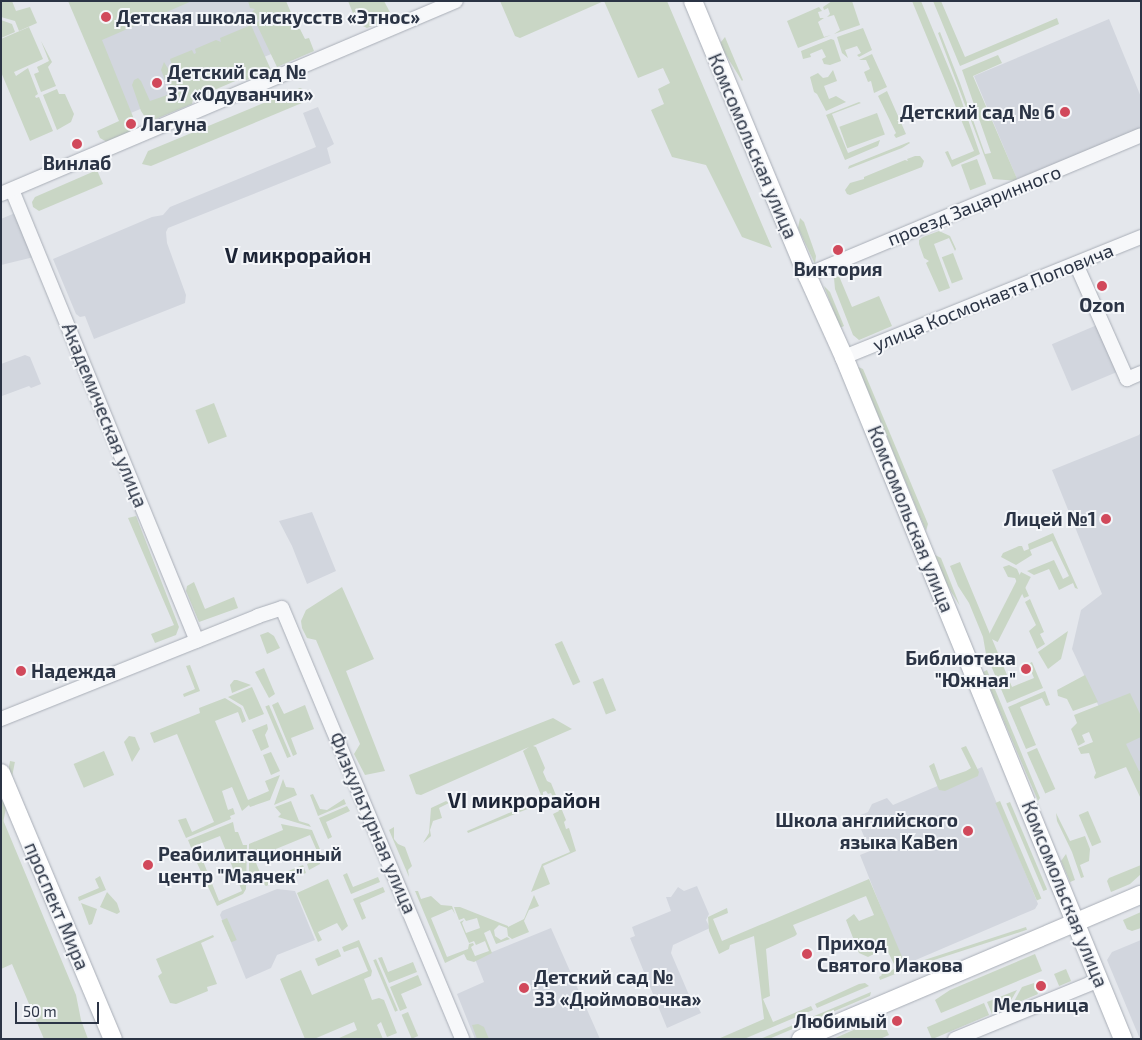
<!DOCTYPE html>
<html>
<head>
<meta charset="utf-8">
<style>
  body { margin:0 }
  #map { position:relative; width:1142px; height:1040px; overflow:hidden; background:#e4e7ec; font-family:"Exo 2",sans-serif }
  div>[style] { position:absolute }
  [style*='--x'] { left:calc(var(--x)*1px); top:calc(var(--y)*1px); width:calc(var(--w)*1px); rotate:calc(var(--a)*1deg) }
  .built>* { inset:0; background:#d2d6de; transform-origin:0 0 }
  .green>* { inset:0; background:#c9d6c5; transform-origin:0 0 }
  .roads { filter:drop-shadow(0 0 1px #a9aeb7) drop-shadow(0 0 1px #a9aeb7) }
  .minor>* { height:14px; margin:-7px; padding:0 7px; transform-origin:7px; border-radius:7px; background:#f7f8fa }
  .major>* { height:18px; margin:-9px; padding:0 9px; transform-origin:9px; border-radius:9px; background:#fff }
  .dots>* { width:14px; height:14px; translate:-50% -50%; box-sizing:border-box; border:2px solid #f4f6f9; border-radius:50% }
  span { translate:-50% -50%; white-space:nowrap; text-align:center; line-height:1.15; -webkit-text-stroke:4px #f4f6f9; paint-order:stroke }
  .poi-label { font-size:19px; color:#2b3445; font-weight:700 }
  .left { translate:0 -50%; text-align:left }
  .right { translate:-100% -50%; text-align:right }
  .street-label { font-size:19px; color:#2b3445 }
  .quarter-label { font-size:21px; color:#1d2536; font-weight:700 }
  .frame { position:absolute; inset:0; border:2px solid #2b3445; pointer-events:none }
  .scale { position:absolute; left:15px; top:1002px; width:84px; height:22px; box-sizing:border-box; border:2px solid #2b3445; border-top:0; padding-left:6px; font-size:15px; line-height:18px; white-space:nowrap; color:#2b3445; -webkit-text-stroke:4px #f4f6f9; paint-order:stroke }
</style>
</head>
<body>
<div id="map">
  <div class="built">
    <i style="clip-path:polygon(77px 1px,277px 1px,295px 44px,126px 115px)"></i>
    <i style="clip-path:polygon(1109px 19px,1141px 97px,1141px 128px,1017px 179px,974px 76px)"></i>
    <i style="clip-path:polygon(318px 107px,334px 144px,327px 148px,331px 163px,168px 228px,166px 232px,167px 243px,186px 295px,185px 303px,94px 339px,85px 316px,80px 317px,76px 314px,53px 259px,152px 217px,163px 215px,170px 207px,316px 147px,303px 113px)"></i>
    <i style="clip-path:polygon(15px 213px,34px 257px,1px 265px,1px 219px)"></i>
    <i style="left:1097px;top:325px;width:51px;height:49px;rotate:67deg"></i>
    <i style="clip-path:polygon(25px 355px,30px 357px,41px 384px,31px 388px,29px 386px,2px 396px,1px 400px,1px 364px)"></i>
    <i style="clip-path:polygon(1141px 432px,1141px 797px,1072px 649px,1081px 610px,1102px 594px,1052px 470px,1139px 435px)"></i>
    <i style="clip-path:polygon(312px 512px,336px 571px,307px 584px,292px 546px,279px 521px)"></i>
    <i style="clip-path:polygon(982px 767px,1038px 904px,1035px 909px,904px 965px,860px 855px,870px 851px,856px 817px,868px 812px,872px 804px,887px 798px,893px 805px)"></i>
    <i style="clip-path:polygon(697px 886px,709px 914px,706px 920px,710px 928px,673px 945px,671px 953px,692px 1002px,697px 1005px,701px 1013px,667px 1028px,630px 938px,635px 936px,632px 927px,671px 911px,666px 897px,671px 897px,678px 887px,684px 891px)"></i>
    <i style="clip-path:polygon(277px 889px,295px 891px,315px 940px,277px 955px,271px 968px,246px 979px,220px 915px,222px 911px)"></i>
    <i style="clip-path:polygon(551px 928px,600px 1039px,475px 1039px,457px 994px,484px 982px,475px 959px)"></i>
    <i style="clip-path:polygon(1141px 940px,1141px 1039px,1140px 1039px,1107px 960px,1112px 952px)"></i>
  </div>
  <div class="green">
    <i style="clip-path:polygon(1px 1px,12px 1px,16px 11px,30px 7px,37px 23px,19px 31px,15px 21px,1px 17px)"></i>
    <i style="clip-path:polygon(68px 1px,192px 1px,102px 40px,138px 129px,107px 142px,100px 138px,97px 131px,119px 121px)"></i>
    <i style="clip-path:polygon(248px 1px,286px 1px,298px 29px,300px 29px,305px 39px,309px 38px,314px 51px,277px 67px,256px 23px,260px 20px,255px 19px,252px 12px,255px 9px,250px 8px)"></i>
    <i style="clip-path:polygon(348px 1px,384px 1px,393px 18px,367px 28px,357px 23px)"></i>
    <i style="clip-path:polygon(500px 1px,667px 1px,772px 248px,742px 237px,706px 165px,672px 157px,651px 110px,664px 104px,658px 89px,670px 83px,663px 68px,638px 78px,604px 1px,520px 38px,515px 36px)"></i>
    <i style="clip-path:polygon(832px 1px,852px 1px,860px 25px,834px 34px,840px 30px,834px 15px,827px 17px,830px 14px,828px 8px,824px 10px,823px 7px)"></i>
    <i style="clip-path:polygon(912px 1px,921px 1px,957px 88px,980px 154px,952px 167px,945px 152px,948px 151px,952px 160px,974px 151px)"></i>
    <i style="clip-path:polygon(933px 1px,941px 1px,965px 57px,1057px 18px,1059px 24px,960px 66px)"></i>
    <i style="clip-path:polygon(819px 7px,822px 11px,818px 12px,820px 18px,824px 18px,818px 22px,824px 37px,831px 35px,798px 48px,787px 21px)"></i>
    <i style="clip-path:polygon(1px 20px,12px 24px,15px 32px,1px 38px)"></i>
    <i style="clip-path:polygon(251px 25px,271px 70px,244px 81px,240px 79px,193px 99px,192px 104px,151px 121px,147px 120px,141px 111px,132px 85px,134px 80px,138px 78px,141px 81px,150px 101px,173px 93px,168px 80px,165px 80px,161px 70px,164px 62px,172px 75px,175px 74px,170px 59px,192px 50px,194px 54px,196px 53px,195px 49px,216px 40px,221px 42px,220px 38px)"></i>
    <i style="clip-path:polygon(29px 27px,43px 59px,14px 72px,16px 76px,28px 68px,38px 94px,35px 96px,36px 98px,39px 97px,53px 131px,30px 141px,1px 72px,1px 39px)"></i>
    <i style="clip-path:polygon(863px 28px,872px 50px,859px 57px,857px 55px,861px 53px,857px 46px,845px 50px,848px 58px,842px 53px,837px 37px)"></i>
    <i style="clip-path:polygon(940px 32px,960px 83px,985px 154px,991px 153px,962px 70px,998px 55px,1002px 63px,973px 76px,1018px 181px,993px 179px,938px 33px)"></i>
    <i style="clip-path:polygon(725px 37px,743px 80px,742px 81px,721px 47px,721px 42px)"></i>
    <i style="clip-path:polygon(831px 39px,834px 40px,841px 61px,830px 65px,824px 64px,822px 59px,826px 57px,822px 49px,810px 54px,811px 57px,803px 59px,801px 51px)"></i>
    <i style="clip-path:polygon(41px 41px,52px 62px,48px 67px,56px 86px,41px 92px,34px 74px,39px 72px,37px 67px,49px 61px)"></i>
    <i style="clip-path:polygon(872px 54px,887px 87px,874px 93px,871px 81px,868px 82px,864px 72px,870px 69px,866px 60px,859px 60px)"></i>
    <i style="clip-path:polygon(833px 70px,837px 81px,824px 86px,829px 99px,836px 96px,846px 102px,826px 111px,817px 94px,814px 92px,810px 77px,818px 73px,823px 78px,828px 77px)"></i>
    <i style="clip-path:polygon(300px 88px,305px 90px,309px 100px,151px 166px,142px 164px,148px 151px)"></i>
    <i style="clip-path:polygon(57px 89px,59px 94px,65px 94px,74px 114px,71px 122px,57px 130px,43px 95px)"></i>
    <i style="clip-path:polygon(887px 91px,906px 134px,896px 138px,894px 135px,896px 133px,878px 96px)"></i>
    <i style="clip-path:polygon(859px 102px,861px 103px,832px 114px,848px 153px,880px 140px,878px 146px,845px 160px,826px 115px)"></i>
    <i style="left:877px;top:113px;width:23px;height:40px;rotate:70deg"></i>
    <i style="clip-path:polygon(909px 142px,910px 143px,902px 148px,848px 169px,849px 166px)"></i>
    <i style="clip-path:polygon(915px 156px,920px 156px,924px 161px,922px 167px,850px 195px,847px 194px,845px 190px,850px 183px,864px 179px,864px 177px,905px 160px,908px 161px,907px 159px)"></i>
    <i style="left:977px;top:159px;width:27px;height:17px;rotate:70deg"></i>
    <i style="clip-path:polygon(97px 170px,103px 184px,39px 211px,33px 207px,32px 202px,35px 197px)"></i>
    <i style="clip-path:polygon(800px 218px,804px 222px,816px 256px,815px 264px,798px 228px)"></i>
    <i style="clip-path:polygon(939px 231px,950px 236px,956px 249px,955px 251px,949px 238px,934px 244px,950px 288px,939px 292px,926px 263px,929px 261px,924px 258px,919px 244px,919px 240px,923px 237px)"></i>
    <i style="left:953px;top:253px;width:28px;height:12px;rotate:69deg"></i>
    <i style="clip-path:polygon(839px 276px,852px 307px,879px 296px,892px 326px,859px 340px,853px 335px,835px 289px,834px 278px)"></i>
    <i style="clip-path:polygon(824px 286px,830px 292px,844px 326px,840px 328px)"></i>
    <i style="clip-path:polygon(858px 367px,863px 369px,928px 524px,926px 531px)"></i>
    <i style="left:214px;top:403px;width:36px;height:20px;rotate:69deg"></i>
    <i style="clip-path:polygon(136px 516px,179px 627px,176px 635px,155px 643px,151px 634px,174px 625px,128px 518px)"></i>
    <i style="clip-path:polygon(1053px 533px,1078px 589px,1075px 588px,1073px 583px,1059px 590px,1049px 569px,1034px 575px,1027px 571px,1054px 560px,1063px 579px,1069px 576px,1052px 541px,1030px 550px,1032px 555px,1016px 565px,1001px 557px,1003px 553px,1019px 546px,1022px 546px,1024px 551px,1029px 549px,1028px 544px)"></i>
    <i style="clip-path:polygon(935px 555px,941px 558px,960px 606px,947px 585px)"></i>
    <i style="clip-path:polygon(960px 562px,1012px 687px,1034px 678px,1028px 664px,1032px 662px,1043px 688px,1007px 703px,986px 654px,983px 637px,969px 603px,958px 586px,950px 566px)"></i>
    <i style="clip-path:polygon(1009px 565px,1017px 569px,1029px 596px,1024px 598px,1015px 578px,1008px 577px,1003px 567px)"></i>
    <i style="left:1021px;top:572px;width:11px;height:73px;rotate:27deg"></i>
    <i style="clip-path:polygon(194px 582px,205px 609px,234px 597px,238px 608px,199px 622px,186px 591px,187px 586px)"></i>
    <i style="clip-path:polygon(342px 587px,374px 659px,346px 671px,385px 771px,365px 775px,354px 754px,360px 744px,316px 640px,307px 638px,302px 628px,301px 621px,306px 610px)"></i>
    <i style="clip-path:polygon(1030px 599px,1044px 632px,1040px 634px,1045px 644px,1037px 649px,1029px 631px,1036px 625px,1025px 602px)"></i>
    <i style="clip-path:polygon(1068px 631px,1061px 659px,1048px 669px,1038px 652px)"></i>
    <i style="clip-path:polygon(268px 632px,274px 636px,280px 648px,267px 654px,260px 635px)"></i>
    <i style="left:562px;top:641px;width:45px;height:8px;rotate:66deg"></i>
    <i style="clip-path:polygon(190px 665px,200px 691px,184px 697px,183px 694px,195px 689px,186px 666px)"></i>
    <i style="clip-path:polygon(264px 668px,275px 694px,269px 698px,255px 672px)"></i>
    <i style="clip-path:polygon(987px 670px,1040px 798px,1038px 801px,983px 672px)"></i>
    <i style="clip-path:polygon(1085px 675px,1098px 702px,1073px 711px,1067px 699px,1058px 696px,1057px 690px)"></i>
    <i style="left:603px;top:678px;width:35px;height:11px;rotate:68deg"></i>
    <i style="clip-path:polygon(234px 680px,237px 680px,251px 685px,232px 693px,230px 685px)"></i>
    <i style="clip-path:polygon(252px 687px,264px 714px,249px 720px,243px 706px,228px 697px)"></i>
    <i style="clip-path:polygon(1045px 691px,1050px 705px,1046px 706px,1042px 698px,1020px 707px,1036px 745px,1026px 749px,1008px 707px)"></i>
    <i style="clip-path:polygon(1130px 693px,1141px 716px,1141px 737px,1126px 744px,1139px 771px,1141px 771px,1141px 799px,1126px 767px,1095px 779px,1094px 777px,1096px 773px,1089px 753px,1081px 754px,1078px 748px,1093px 742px,1089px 732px,1082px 735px,1085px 742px,1078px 746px,1071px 729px,1077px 723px,1074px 715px)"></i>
    <i style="clip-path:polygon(225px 698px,241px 708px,246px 721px,242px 723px,238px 712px,215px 721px,248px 800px,269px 791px,265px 781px,280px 775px,270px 800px,250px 807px,249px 805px,242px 811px,232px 787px,222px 791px,228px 810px,233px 808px,235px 814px,230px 816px,231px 819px,186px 838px,178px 820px,186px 818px,192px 832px,214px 822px,177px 734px,154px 743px,150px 733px,200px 713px,199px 708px)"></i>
    <i style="clip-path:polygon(278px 702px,284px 714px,305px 705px,314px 729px,291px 738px,297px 754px,293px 756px,272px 705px)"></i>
    <i style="left:269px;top:705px;width:56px;height:4px;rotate:67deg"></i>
    <i style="clip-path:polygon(553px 718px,572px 729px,533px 746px,536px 747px,545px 768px,543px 772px,547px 781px,551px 783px,566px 820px,564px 822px,566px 829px,569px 828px,576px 851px,543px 866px,550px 884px,531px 892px,542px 864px,570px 852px,553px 814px,559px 811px,551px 793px,548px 794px,546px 791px,543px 792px,543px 795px,541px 795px,523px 751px,529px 747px,421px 795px,416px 794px,409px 775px)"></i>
    <i style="clip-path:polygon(267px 724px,268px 729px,265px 735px,269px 747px,261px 751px,252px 730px)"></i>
    <i style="clip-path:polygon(129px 736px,135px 737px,140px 749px,132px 762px,124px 742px)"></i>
    <i style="clip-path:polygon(966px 746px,979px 772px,978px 776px,945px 791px,939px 790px,929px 766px,934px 763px,940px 780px,966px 771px,971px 768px,961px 748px)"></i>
    <i style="left:1037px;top:748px;width:45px;height:11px;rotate:66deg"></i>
    <i style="left:104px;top:751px;width:26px;height:33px;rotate:67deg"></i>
    <i style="clip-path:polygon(271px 752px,280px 771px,271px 775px,263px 755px)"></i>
    <i style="left:10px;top:761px;width:5px;height:301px;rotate:11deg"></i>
    <i style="clip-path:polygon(283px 779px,286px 787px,294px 788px,297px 795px,274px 805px)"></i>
    <i style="clip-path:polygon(313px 794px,320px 809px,327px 810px,344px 799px,346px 804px,318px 816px,310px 795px)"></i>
    <i style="clip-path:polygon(291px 801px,299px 821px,309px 824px,311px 827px,278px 817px,281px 814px,275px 807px)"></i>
    <i style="clip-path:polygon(446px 801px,449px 803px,439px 808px,442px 818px,433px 821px,430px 830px,431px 836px,423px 843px,429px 833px,431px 808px)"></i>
    <i style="left:1000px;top:801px;width:106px;height:5px;rotate:67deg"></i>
    <i style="left:1010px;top:802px;width:95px;height:4px;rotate:67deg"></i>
    <i style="clip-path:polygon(530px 804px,530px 808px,468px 833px,467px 831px)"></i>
    <i style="clip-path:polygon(347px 806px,350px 811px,326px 822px,332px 837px,328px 839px,319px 818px)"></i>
    <i style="left:1088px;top:811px;width:34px;height:10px;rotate:67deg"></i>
    <i style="clip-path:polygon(1056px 813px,1070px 841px,1085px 836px,1090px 849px,1089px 861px,1080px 865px,1084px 877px,1081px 878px,1072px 852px,1057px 821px)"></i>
    <i style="clip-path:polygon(1px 815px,76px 995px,81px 1020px,88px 1039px,44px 1039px,12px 964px,1px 969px)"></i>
    <i style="clip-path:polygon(233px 822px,235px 832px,238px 832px,243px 845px,247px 845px,246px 889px,243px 894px,217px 906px,197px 863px,203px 861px,219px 901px,242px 891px,220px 836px,197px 845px,201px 858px,196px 860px,188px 840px)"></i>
    <i style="clip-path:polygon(281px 824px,312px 830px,322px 854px,320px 864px,309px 870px,307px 864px,320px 858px,310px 835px,254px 858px,264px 882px,278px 877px,280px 881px,266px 886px,259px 880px,249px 883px,249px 844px,283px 830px)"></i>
    <i style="clip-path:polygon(394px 827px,394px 839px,398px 844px,405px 847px,412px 866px,408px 870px,409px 877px,389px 830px)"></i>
    <i style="clip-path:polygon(1066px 854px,1075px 880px,1070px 882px,1061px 861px)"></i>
    <i style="clip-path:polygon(303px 865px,306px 873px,283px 881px,281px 874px)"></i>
    <i style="clip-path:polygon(1141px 865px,1141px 874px,1130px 884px,1111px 892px,1107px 881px,1109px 878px)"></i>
    <i style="clip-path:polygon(347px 873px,353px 887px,378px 877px,380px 882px,351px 894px,343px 875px)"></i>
    <i style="clip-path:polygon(100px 876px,106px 890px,79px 901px,78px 897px,99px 888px,95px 879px)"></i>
    <i style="clip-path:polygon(328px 879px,348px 926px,342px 931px,337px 923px,318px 932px,322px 940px,318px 942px,297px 893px)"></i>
    <i style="clip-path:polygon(869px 879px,906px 966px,916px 962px,918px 965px,880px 980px,879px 977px,882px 975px,896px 968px,886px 948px,868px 957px,859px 953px,846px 920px,854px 914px,859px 921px,874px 915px,866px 896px,793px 925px,797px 934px,795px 936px,766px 949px,770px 996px,763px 999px,773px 1022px,811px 1006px,813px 1010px,744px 1039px,718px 1039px,764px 1019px,754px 936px,730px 945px,729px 949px,719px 954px,709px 931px,708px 917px,727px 908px,728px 913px,713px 919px,722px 941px)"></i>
    <i style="clip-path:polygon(383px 887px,385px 892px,360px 903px,366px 918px,362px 920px,353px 899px)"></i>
    <i style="clip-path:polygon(415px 891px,418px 891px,421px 899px,431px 896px,441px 905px,452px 906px,455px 914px,452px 909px,431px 918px,447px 957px,468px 949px,469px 944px,473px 943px,474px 945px,471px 947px,475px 956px,489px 951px,485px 941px,476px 945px,474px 941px,469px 943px,460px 922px,464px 920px,462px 923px,466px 933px,480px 928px,477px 918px,466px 921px,464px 918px,459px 920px,454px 907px,460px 907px,508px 926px,508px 927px,524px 919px,534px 895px,539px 906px,529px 910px,524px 921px,529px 932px,512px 939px,508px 936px,507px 928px,499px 925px,494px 930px,495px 936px,501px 940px,507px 937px,510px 939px,496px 944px,490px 930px,484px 933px,492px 953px,474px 962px,467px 960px,464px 954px,445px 963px)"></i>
    <i style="clip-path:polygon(107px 892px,117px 903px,120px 912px,117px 914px,100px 907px)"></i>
    <i style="clip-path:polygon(81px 903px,97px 909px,92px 924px,89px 925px)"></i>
    <i style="clip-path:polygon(1141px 912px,1141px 928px,1132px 931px,1127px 929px,1123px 920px)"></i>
    <i style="left:227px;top:918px;width:24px;height:6px;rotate:66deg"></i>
    <i style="left:1026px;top:927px;width:3px;height:152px;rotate:72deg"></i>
    <i style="clip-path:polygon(213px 935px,214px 937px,201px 943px,217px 984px,207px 987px,208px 991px,176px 1004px,170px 1003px,158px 976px,162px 973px,156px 959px)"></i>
    <i style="clip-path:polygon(359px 940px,372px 971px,371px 976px,364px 979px,372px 1000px,379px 998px,384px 1000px,397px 1033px,387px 1037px,381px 1022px,377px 1025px,383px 1039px,337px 1039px,357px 1030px,354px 1022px,314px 1039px,305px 1039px,280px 979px,301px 970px,312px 995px,368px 971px,358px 947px,344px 952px,342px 947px)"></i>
    <i style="left:338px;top:949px;width:8px;height:25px;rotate:67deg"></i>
    <i style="clip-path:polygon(1035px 954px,1042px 971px,941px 1013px,935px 1000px,950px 990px)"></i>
    <i style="clip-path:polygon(382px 957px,388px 972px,413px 962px,417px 972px,389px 983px,378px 958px)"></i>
    <i style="left:376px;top:959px;width:56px;height:3px;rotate:67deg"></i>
    <i style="left:1066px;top:969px;width:13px;height:13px;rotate:67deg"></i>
    <i style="clip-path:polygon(418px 975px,422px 985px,401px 994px,407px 1008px,400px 1011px,390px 987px)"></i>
    <i style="clip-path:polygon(865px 983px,869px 986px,817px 1008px,815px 1004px,859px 984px)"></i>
    <i style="clip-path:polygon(1034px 983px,1038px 994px,1012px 1005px,1022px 987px)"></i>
    <i style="clip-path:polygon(1017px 990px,1007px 1007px,992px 1014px,987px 1002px)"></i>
    <i style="clip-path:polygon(871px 992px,870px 996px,769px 1039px,760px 1039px)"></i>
    <i style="left:984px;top:1003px;width:13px;height:62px;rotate:67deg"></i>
    <i style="left:408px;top:1012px;width:26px;height:7px;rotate:67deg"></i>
    <i style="clip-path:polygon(883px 1022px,889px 1035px,880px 1039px,833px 1039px,858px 1028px)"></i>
    <i style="clip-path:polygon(478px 1024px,484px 1027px,489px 1039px,477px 1039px,472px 1025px)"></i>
  </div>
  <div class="roads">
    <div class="minor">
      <i style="--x:12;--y:190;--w:487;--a:67.7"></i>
      <i style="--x:1;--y:194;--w:494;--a:-23"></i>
      <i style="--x:1076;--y:264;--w:126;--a:66.1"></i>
      <i style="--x:1127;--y:379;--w:15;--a:-23"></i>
      <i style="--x:807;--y:275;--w:362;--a:-22.7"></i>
      <i style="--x:844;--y:357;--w:320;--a:-22"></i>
      <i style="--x:1;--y:719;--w:277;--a:-21.8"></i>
      <i style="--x:258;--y:616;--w:25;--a:-18"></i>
      <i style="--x:282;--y:608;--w:467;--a:67.3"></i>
      <i style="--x:955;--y:1039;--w:156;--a:-22.3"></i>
    </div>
    <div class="major">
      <i style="--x:693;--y:1;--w:297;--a:67.4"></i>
      <i style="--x:807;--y:275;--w:90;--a:65.7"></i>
      <i style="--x:844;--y:357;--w:737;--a:67.75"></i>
      <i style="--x:1;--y:773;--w:289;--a:67.2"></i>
      <i style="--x:801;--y:1039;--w:369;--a:-23"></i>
    </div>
  </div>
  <div class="dots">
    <i style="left:106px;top:17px;background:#d1495b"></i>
    <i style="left:157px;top:83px;background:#d1495b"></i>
    <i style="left:1065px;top:112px;background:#d1495b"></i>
    <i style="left:131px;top:124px;background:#d1495b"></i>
    <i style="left:77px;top:144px;background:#d1495b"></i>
    <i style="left:838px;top:250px;background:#d1495b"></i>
    <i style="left:1102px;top:286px;background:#d1495b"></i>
    <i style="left:1106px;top:519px;background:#d1495b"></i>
    <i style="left:1026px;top:669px;background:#d1495b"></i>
    <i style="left:21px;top:671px;background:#d1495b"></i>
    <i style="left:968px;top:831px;background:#d1495b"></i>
    <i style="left:148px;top:865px;background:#d1495b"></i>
    <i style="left:807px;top:954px;background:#d1495b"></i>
    <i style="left:1041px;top:986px;background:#d1495b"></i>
    <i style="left:524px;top:988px;background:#d1495b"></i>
    <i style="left:897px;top:1021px;background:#d1495b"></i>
  </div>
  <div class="poi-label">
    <span class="left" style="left:116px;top:17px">Детская школа искусств «Этнос»</span>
    <span class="left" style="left:167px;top:83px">Детский сад №<br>37 «Одуванчик»</span>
    <span class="right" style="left:1055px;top:112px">Детский сад № 6</span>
    <span class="left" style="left:141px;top:124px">Лагуна</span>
    <span style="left:77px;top:163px">Винлаб</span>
    <span style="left:838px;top:269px">Виктория</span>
    <span style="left:1102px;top:305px">Ozon</span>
    <span class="right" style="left:1096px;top:519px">Лицей №1</span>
    <span class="right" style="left:1016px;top:669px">Библиотека<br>"Южная"</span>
    <span class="left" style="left:31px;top:671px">Надежда</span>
    <span class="right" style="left:958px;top:831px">Школа английского<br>языка KaBen</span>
    <span class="left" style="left:158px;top:865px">Реабилитационный<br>центр "Маячек"</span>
    <span class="left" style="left:817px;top:954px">Приход<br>Святого Иакова</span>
    <span class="left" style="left:534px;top:988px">Детский сад №<br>33 «Дюймовочка»</span>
    <span style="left:1041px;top:1005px">Мельница</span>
    <span class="right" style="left:887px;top:1021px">Любимый</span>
  </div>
  <div class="street-label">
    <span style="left:753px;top:146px;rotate:67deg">Комсомольская улица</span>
    <span style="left:974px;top:205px;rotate:-22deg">проезд Зацаринного</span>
    <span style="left:993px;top:297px;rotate:-22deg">улица Космонавта Поповича</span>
    <span style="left:105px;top:415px;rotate:68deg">Академическая улица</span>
    <span style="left:911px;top:519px;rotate:68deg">Комсомольская улица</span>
    <span style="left:373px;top:823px;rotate:67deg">Физкультурная улица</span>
    <span style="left:1065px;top:894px;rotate:68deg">Комсомольская улица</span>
    <span style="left:57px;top:906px;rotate:67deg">проспект Мира</span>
  </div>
  <div class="quarter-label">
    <span style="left:298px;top:255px">V микрорайон</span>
    <span style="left:524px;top:800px">VI микрорайон</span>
  </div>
  <div class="frame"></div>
  <div class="scale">50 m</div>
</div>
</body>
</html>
